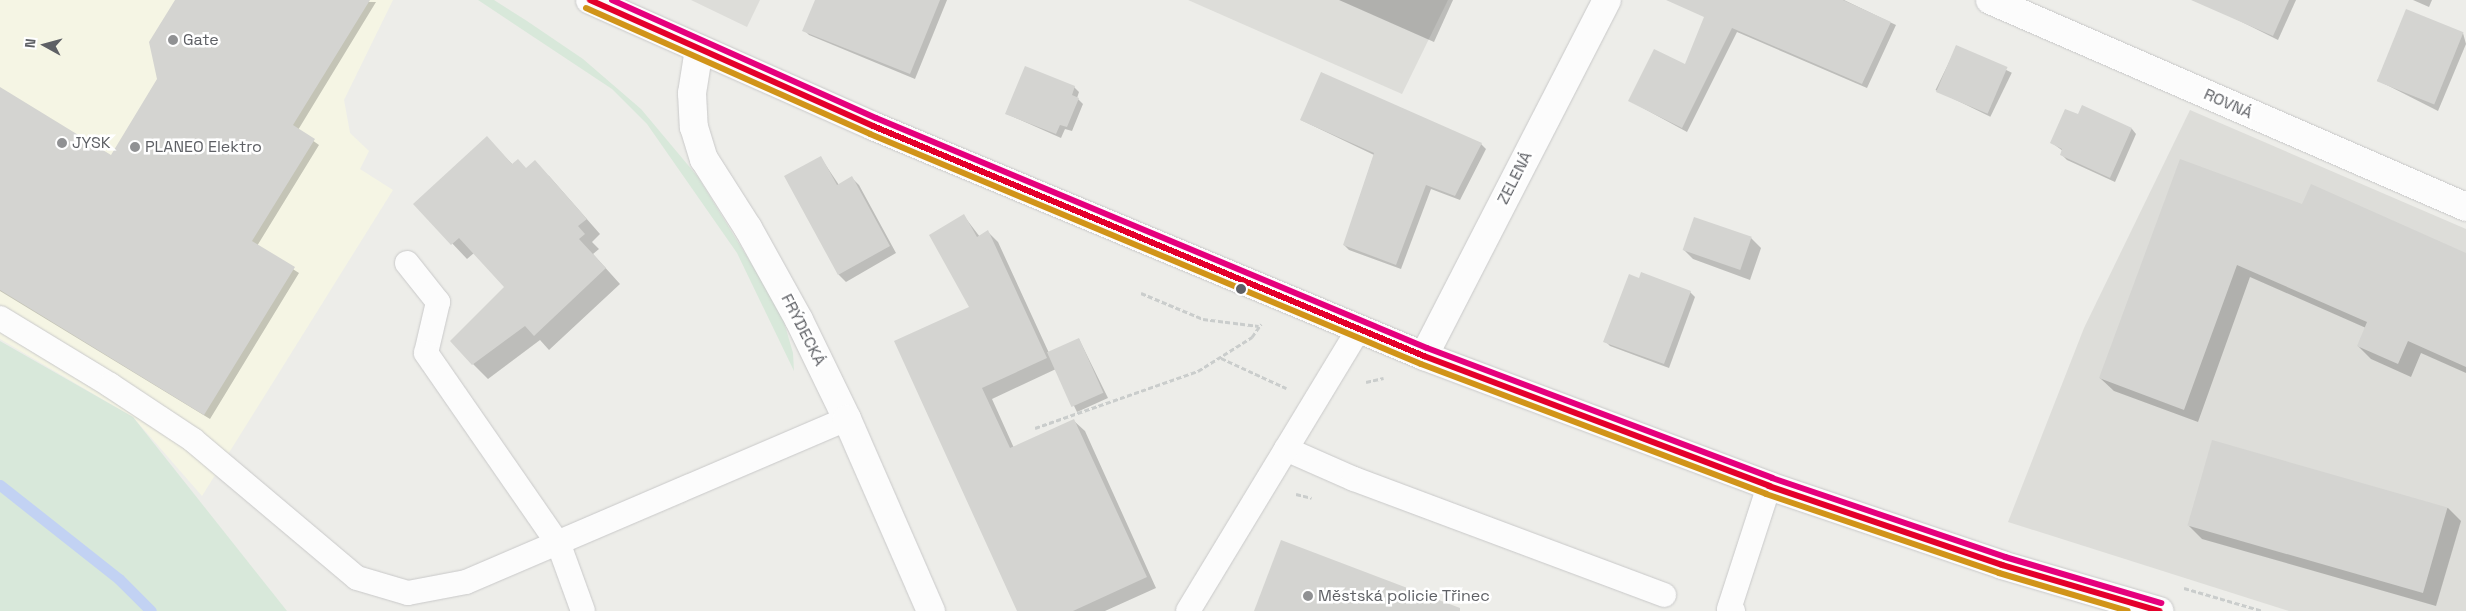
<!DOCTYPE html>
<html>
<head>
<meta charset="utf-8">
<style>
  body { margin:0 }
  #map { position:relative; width:2466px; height:611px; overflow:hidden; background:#edede9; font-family:"Space Grotesk",sans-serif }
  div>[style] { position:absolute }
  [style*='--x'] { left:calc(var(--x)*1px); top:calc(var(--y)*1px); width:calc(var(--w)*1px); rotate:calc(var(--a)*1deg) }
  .commercial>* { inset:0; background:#f5f5e4 }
  .industrial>* { inset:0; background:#ddddd9 }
  .green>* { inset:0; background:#d8e8da }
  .shadow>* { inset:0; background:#0003; transform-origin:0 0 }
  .stream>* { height:11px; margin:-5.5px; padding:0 5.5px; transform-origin:5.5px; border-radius:5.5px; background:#c2d2f3 }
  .building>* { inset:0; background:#d4d4d1; transform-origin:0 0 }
  .path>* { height:3px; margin-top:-1.5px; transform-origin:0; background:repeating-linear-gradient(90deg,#cacdcc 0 5px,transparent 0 7.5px) }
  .roads { filter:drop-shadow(0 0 1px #c9c9c9) drop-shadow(0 0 1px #c9c9c9) }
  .lane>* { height:24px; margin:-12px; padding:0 12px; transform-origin:12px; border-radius:12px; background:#fcfcfc }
  .street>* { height:28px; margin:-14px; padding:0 14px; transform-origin:14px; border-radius:14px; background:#fcfcfc }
  .secondary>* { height:28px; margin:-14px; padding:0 14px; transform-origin:14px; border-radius:14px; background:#fcfcfc }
  .bus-1>* { height:6px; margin:-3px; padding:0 3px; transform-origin:3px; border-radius:3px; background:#e4002b }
  .bus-2>* { height:6px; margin:-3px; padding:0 3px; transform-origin:3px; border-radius:3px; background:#d19419 }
  .bus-3>* { height:6px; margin:-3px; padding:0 3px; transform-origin:3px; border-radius:3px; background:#e5007d }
  .dots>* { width:14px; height:14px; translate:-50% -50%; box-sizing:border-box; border:2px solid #fff; border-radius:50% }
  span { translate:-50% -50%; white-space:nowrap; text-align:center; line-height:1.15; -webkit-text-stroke:5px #fff; paint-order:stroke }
  .poi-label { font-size:16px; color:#5e6065 }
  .left { translate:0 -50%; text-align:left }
  .street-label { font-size:16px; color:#5e6065 }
  .north { position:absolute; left:20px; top:20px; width:50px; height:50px; -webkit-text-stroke:4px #fff; paint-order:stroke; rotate:277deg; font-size:14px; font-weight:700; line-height:20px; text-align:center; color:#5e6065 }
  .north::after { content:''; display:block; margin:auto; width:18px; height:22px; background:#5e6065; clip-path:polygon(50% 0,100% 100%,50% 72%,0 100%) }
</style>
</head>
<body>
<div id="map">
  <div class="commercial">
    <i style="clip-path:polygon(0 0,393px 0,344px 100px,350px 133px,369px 151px,360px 169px,393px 190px,202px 496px,133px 417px,0 339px)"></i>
  </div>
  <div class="industrial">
    <i style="clip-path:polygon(691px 0,760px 0,747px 27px)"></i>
    <i style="clip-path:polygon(1188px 0,1448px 0,1402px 94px)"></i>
    <i style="clip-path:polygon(2190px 110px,2466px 229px,2466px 611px,2289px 611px,2008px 522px,2084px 328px)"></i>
  </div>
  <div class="green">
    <i style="clip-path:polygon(478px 0,494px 0,527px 21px,583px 59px,641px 109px,698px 177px,767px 289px,784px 322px,793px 353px,794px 371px,737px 253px,647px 124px,612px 89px)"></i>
    <i style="clip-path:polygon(0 341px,133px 417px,287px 611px,0 611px)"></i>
  </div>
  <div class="shadow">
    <i style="clip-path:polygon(176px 0,376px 2px,298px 130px,319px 145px,257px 246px,299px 273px,210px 419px,0 291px,0 88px,111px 157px,158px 79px)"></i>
    <i style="clip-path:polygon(817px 0,947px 0,915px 79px,809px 35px,804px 30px)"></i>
    <i style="clip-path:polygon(1339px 0,1453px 0,1434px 42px)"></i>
    <i style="clip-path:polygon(1713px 0,1844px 0,1896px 25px,1867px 88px,1737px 32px,1687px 132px,1630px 101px,1686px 66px)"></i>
    <i style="clip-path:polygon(2240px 0,2296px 0,2278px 40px,2234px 18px)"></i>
    <i style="clip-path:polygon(2413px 0,2432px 0,2429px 7px)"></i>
    <i style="clip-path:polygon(2463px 33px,2466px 44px,2438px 111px,2377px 80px)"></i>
    <i style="left:1957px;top:46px;width:61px;height:49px;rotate:26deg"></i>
    <i style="clip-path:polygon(1074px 87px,1079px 92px,1077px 98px,1083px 104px,1072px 131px,1065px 129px,1061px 138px,1007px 114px)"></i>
    <i style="clip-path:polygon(2078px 116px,2132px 129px,2136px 134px,2115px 182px,2067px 160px,2062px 155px,2063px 151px,2052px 143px)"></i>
    <i style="clip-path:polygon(1301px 120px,1481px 144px,1486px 149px,1460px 200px,1431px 189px,1401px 269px,1349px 250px,1344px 245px,1374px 155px)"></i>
    <i style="clip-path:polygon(487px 138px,513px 165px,549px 176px,600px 234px,592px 242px,599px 249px,593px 254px,620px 284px,549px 350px,540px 340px,488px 379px,473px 364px,505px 287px,474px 253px,467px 259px,415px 204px)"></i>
    <i style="clip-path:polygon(821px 158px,839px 185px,852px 178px,859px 185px,896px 253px,846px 282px,839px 275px,786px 177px)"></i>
    <i style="clip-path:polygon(2303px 205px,2466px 255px,2466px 373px,2421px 353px,2411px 377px,2371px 359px,2358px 346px,2366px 328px,2250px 277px,2198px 422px,2114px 391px,2100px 378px)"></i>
    <i style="clip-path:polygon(964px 216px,980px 237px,988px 232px,998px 242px,1049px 353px,1079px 339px,1108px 398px,1077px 412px,1056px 369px,992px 399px,1014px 448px,1074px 421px,1085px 431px,1156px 588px,1105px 611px,1019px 611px,896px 342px,971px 307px)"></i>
    <i style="clip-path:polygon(1751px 238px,1761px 248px,1750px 280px,1693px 259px,1684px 250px)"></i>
    <i style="clip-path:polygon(1639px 280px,1690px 292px,1695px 297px,1669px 368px,1610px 346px,1605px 341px)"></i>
    <i style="clip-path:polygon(2448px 508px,2461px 521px,2436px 606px,2202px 539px,2189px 526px)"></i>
  </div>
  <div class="stream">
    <i style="--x:0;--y:485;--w:152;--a:38.3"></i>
    <i style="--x:119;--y:579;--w:45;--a:45"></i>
  </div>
  <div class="building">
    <i style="clip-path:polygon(175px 0,370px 0,293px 125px,315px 139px,252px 241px,295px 267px,204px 415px,0 290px,0 87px,111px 155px,157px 79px,149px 42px)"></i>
    <i style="clip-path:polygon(815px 0,940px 0,910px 74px,802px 31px)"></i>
    <i style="clip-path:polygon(1666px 0,1843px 0,1891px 22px,1862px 84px,1732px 28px,1682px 128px,1628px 101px,1654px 49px,1685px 64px,1704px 17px)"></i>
    <i style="clip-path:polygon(2191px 0,2289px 0,2273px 36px)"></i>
    <i style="left:2406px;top:9px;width:62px;height:78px;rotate:22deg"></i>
    <i style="left:1956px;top:45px;width:56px;height:51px;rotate:23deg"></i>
    <i style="clip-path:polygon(1025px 66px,1075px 86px,1072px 95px,1079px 98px,1067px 127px,1060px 125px,1056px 134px,1005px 114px)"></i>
    <i style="clip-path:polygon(1321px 72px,1482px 143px,1455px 196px,1426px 185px,1396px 265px,1343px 245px,1374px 153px,1300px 120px)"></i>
    <i style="clip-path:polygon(2082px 105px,2132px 128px,2110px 178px,2060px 155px,2062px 149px,2050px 143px,2065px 109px,2078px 114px)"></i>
    <i style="clip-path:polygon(487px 136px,512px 164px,518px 159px,526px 168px,535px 160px,587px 219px,578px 226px,585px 234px,579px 239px,606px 268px,534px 336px,525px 326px,472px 365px,450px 341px,504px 287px,459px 238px,451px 245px,413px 204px)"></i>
    <i style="clip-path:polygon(821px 156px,837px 185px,852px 176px,890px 246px,838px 275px,784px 176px)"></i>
    <i style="clip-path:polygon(2180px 159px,2302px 204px,2311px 184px,2466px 253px,2466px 367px,2408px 341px,2398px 364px,2357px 346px,2367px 322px,2237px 265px,2184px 410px,2099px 378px)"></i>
    <i style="clip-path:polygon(964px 214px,977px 237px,988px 230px,1047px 358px,982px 388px,1010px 448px,1074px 419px,1147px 577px,1073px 611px,1017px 611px,894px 341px,969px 307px,929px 235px)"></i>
    <i style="left:1694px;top:217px;width:61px;height:35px;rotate:19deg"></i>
    <i style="clip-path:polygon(1641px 272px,1691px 291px,1664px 364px,1603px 342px,1629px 274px,1639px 278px)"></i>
    <i style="left:1079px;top:338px;width:60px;height:35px;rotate:66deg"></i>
    <i style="left:2212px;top:440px;width:245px;height:89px;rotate:16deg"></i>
    <i style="clip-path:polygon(1281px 540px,1460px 608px,1460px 611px,1254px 611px)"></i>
  </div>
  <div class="path">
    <i style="--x:1141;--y:293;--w:67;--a:22.8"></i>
    <i style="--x:1203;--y:319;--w:56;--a:7.1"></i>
    <i style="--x:1221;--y:358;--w:72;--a:24.8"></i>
    <i style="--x:1366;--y:382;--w:18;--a:-13"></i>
    <i style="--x:1035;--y:428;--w:173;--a:-19.3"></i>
    <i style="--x:1198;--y:371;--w:64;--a:-32.2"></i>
    <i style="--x:1252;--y:337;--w:16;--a:-55"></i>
    <i style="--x:1296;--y:494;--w:16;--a:14"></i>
    <i style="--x:2184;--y:588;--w:82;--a:16.2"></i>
  </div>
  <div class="roads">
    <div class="lane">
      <i style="--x:407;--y:263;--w:50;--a:51.5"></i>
      <i style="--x:438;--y:302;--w:52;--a:103.2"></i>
      <i style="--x:426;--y:353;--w:234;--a:55.3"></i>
      <i style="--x:559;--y:545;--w:70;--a:70"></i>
      <i style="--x:0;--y:318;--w:129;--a:31.3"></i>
      <i style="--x:110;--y:385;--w:100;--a:33.5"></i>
      <i style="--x:193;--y:440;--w:214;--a:40.1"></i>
      <i style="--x:357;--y:578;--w:53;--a:16.4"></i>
      <i style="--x:408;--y:593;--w:59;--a:-10.7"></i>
      <i style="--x:466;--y:582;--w:414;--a:-23.2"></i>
      <i style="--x:1286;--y:449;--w:74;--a:23.8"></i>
      <i style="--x:1354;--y:479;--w:331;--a:20.5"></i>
      <i style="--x:1188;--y:611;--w:330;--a:-58.8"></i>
      <i style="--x:1733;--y:611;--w:4;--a:-153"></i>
      <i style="--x:1729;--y:609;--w:129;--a:-72"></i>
    </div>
    <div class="street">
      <i style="--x:1990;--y:0;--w:519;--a:23.5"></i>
      <i style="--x:699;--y:49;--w:45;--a:99"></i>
      <i style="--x:692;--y:93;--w:34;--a:87"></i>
      <i style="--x:694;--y:127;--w:34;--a:73"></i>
      <i style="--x:704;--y:159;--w:82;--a:57.5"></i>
      <i style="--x:748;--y:228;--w:105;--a:61"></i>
      <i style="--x:799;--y:320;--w:110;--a:64.1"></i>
      <i style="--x:847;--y:419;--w:210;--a:66.4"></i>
      <i style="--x:1424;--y:356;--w:400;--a:-62.8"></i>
    </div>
    <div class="secondary">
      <i style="--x:590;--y:0;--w:310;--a:24"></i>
      <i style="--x:873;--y:126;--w:597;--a:22.66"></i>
      <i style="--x:1424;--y:356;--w:369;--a:20.6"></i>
      <i style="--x:1769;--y:486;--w:246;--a:18.7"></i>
      <i style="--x:2002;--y:565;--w:164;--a:16.3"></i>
    </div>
  </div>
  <div class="bus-1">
    <i style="--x:590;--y:0;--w:310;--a:24"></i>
    <i style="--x:873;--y:126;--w:597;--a:22.66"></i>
    <i style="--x:1424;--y:356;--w:369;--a:20.6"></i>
    <i style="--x:1769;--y:486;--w:246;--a:18.7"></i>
    <i style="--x:2002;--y:565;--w:164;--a:16.3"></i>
  </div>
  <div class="bus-2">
    <i style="--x:586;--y:8;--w:311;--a:23.9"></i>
    <i style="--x:870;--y:134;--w:597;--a:22.66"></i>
    <i style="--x:1421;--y:364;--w:369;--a:20.6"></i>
    <i style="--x:1766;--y:494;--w:246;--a:18.7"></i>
    <i style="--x:1999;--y:573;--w:134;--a:16.4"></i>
  </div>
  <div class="bus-3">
    <i style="--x:612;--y:0;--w:289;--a:24.1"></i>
    <i style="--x:876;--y:118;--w:597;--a:22.66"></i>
    <i style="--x:1427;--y:348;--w:369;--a:20.6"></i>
    <i style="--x:1772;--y:478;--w:246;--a:18.7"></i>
    <i style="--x:2005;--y:557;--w:163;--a:16.4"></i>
  </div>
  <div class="dots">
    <i style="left:173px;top:40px;background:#909193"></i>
    <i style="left:62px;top:143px;background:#909193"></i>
    <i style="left:135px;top:147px;background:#909193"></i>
    <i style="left:1241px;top:289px;background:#5e6065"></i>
    <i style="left:1308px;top:596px;background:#909193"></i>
  </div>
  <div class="poi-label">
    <span class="left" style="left:183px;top:40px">Gate</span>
    <span class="left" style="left:72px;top:143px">JYSK</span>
    <span class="left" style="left:145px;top:147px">PLANEO Elektro</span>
    <span class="left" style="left:1318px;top:596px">Městská policie Třinec</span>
  </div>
  <div class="street-label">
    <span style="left:2228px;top:104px;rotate:24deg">ROVNÁ</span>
    <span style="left:1515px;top:178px;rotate:-63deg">ZELENÁ</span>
    <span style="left:803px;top:330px;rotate:63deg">FRÝDECKÁ</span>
  </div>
  <div class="north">N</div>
</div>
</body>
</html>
